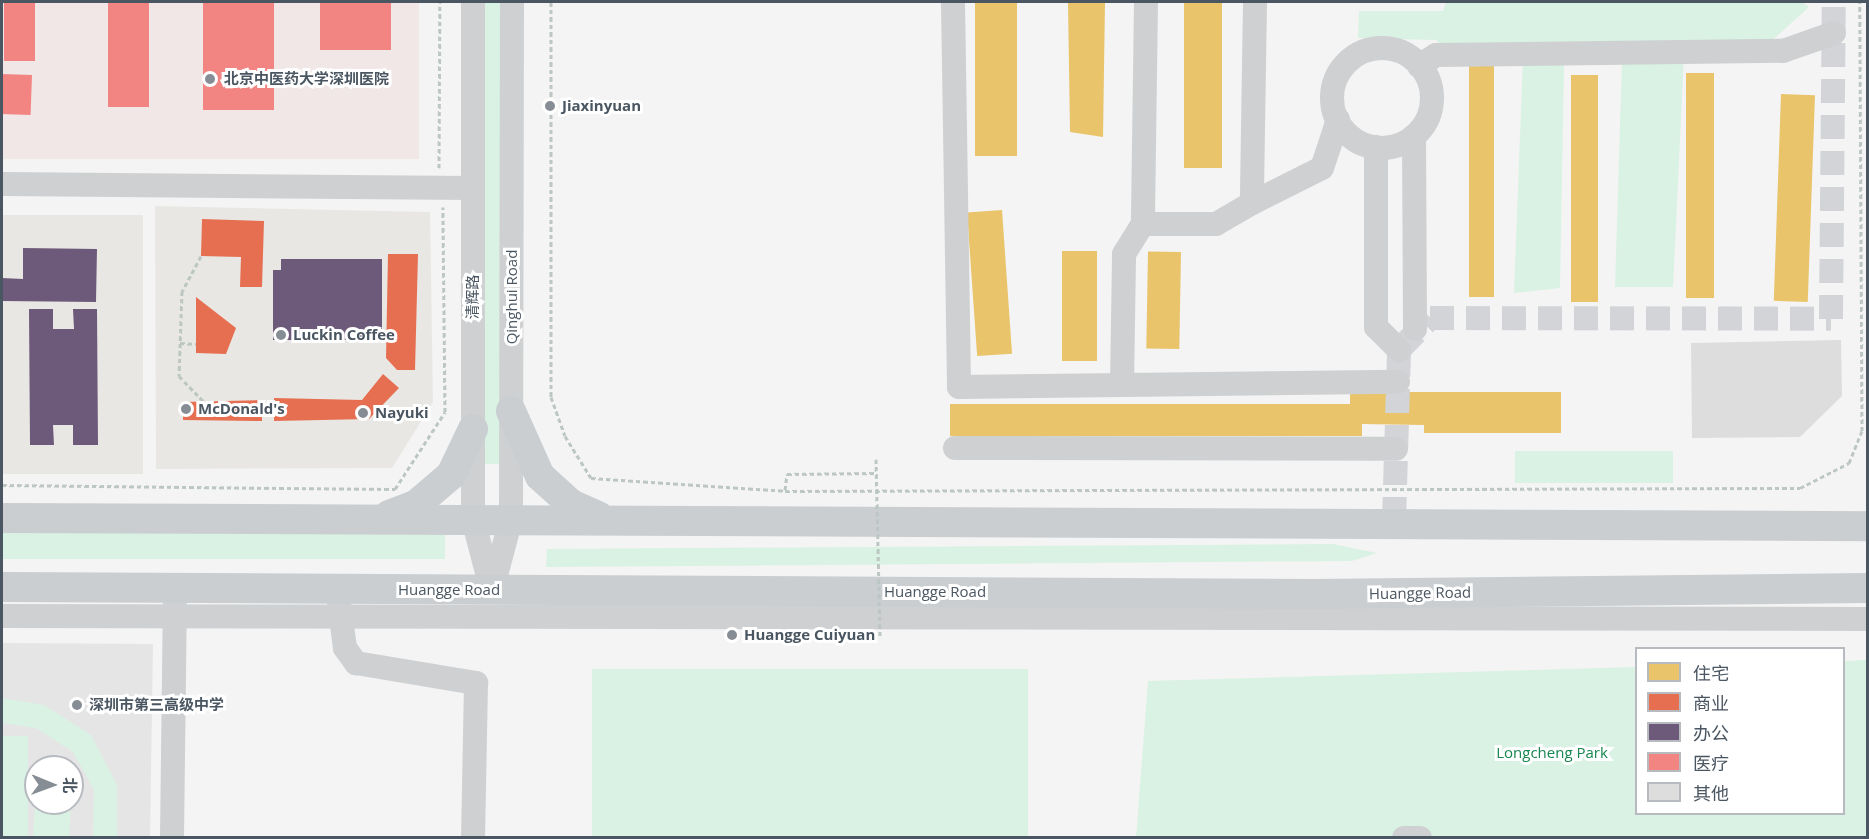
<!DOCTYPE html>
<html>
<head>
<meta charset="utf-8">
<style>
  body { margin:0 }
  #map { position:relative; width:1869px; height:839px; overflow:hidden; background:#f4f4f4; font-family:"Open Sans","Noto Sans SC",sans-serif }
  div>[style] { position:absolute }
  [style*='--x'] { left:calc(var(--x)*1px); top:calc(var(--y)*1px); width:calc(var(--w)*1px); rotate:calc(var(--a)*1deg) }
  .commercial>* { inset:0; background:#e8e7e3; transform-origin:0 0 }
  .education>* { inset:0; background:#e6e5e6 }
  .medical>* { inset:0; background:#f1e7e6; transform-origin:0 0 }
  .green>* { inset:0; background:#d9f2e3; transform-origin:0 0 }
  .homes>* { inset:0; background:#e9c46a; transform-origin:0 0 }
  .shops>* { inset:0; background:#e76f51 }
  .offices>* { inset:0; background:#6d597a }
  .health>* { inset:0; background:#f28482; transform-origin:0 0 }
  .building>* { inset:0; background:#ddddde }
  .minor-tunnel>* { height:24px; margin-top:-12px; transform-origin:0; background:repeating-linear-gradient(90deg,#d2d4d7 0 24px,transparent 0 36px) }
  .path>* { height:3px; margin-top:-1.5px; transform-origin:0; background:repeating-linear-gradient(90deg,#bcc7c4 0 4.5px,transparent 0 7.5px) }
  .minor>* { height:24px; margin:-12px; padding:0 12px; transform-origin:12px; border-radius:12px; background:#ced0d2 }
  .minor>.ring { margin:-12px; padding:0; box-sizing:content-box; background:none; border:24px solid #ced0d2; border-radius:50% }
  .major>* { height:30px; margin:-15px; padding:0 15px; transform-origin:15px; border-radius:15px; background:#caced1 }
  .path-bridge>* { height:3px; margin-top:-1.5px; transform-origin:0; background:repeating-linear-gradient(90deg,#bcc7c4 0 4.5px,transparent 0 7.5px) }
  .dots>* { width:16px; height:16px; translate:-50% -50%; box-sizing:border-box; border:3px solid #fff; border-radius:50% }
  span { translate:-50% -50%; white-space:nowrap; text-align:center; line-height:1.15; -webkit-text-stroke:6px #fff; paint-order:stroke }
  .poi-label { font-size:15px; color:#4a5661; font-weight:700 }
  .left { translate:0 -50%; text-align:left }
  .street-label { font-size:15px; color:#4a5661 }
  .park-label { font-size:15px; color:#17864f }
  .frame { position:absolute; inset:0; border:3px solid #4a5661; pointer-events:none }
  .legend { position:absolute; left:1635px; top:647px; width:210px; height:168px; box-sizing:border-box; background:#fff; border:2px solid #b7bbc0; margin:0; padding:8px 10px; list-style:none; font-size:18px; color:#4a5661 }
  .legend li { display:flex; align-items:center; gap:12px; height:30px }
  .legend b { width:30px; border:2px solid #b7bbc0 }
  .north { position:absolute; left:24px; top:755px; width:60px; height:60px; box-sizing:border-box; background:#fff; border:2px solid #b7bbc0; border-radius:50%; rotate:91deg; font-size:16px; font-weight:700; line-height:24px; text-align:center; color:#4a5661 }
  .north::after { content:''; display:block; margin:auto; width:21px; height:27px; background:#868d94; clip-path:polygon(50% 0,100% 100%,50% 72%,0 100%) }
</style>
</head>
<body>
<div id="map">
  <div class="commercial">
    <i style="clip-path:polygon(155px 206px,430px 212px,433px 402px,392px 468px,156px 469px)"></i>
    <i style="left:2px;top:215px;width:141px;height:259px"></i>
  </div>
  <div class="education">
    <i style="clip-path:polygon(evenodd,2px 643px,153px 644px,150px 837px,2px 838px,2px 643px,36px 767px,72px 767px,72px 803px,36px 803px,36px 767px)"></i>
  </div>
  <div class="medical">
    <i style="left:2px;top:2px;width:417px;height:157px"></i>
  </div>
  <div class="green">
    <i style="left:483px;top:2px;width:20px;height:462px"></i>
    <i style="clip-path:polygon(1446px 2px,1802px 2px,1809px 7px,1747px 63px,1684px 55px,1673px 287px,1615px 287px,1622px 63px,1564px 62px,1560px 288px,1514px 293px,1523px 58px,1452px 58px,1436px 40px,1358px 38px,1359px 11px,1443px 11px)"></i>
    <i style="left:1515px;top:451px;width:158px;height:32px"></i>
    <i style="left:445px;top:527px;width:32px;height:443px;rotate:90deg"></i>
    <i style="clip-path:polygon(1333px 544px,1377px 553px,1352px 561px,546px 567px,547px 549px)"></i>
    <i style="clip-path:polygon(1867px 660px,1867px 837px,1136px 838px,1148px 681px,1636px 667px,1636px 814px,1844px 814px,1844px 661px)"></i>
    <i style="left:592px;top:669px;width:436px;height:168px"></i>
    <i style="clip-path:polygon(2px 698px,44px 705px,91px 735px,117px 785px,117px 837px,93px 837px,94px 790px,73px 752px,36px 728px,2px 723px)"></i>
    <i style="left:2px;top:736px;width:26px;height:101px"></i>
    <i style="left:35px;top:801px;width:36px;height:36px;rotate:3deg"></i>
  </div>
  <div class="homes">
    <i style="left:975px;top:2px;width:42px;height:154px"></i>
    <i style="clip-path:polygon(1068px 2px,1105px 2px,1103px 137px,1070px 132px)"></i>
    <i style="left:1184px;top:2px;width:38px;height:166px"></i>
    <i style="left:1469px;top:65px;width:25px;height:232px"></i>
    <i style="left:1686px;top:73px;width:28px;height:225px"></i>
    <i style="left:1571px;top:75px;width:27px;height:227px"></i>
    <i style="left:1781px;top:94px;width:34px;height:207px;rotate:2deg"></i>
    <i style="left:1002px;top:210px;width:144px;height:35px;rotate:86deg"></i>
    <i style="left:1062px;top:251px;width:35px;height:110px"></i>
    <i style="left:1181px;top:252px;width:97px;height:33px;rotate:91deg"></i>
    <i style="clip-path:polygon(1350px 392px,1561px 392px,1561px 433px,1424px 433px,1424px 425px,1362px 424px,1362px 436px,950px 436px,950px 404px,1350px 404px)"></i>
  </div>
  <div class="shops">
    <i style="clip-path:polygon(202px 219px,264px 221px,262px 287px,240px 287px,241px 257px,201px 256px)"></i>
    <i style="clip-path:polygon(388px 254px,418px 254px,415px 370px,397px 370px,386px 358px)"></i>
    <i style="clip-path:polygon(196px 297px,236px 328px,226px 354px,196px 353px)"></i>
    <i style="clip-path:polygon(383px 374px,399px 388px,369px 419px,274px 421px,274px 398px,362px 400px)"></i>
    <i style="clip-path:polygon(262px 400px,262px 421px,183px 420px,183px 402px)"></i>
  </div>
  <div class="offices">
    <i style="clip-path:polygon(23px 248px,97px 249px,96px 302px,2px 301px,2px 278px,23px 279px)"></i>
    <i style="clip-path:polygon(281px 259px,382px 259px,382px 340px,273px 340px,273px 270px,281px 270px)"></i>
    <i style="clip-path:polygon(29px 309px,53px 309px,53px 329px,74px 329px,73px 309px,97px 309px,98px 445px,73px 445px,73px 425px,53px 425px,54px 445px,30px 445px)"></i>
  </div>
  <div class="health">
    <i style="left:4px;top:2px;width:31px;height:59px"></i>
    <i style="left:108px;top:2px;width:41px;height:105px"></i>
    <i style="left:203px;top:2px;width:71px;height:108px"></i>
    <i style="left:320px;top:2px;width:71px;height:48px"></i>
    <i style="left:2px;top:74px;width:30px;height:40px;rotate:2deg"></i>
  </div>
  <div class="building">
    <i style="clip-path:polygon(1841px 340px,1842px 396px,1800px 437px,1692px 438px,1691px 343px)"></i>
  </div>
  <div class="minor-tunnel">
    <i style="--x:1394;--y:521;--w:171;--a:-88.3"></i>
    <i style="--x:1399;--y:350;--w:45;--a:-45.9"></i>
    <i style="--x:1430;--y:318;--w:401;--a:0.1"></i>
    <i style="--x:1831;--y:319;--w:317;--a:-89.5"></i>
  </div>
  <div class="path">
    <i style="--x:551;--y:2;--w:395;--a:90"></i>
    <i style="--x:551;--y:397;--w:41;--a:70.3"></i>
    <i style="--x:565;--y:436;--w:49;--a:58.2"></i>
    <i style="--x:591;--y:478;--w:194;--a:3.8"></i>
    <i style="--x:785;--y:491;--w:1015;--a:-0.17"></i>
    <i style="--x:1800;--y:488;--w:55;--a:-27"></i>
    <i style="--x:1849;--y:463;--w:35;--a:-68"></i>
    <i style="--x:1862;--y:431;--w:429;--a:-90.3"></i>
    <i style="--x:439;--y:168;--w:166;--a:-89.7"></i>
    <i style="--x:201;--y:256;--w:40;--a:118"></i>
    <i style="--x:182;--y:291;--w:85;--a:92"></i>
    <i style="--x:179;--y:376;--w:36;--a:46"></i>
    <i style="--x:180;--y:343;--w:16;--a:4"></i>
    <i style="--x:2;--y:485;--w:393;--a:0.6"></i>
    <i style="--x:395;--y:489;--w:92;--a:-57"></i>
    <i style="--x:445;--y:412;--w:205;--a:-90.6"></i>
    <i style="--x:785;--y:490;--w:16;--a:-83"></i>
    <i style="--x:787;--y:474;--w:90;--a:-0.6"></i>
  </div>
  <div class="minor">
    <i style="--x:473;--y:2;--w:517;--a:90"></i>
    <i style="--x:473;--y:519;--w:71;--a:75.4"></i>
    <i style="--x:953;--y:2;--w:385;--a:89.1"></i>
    <i style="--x:959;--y:387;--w:439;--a:-0.7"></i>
    <i style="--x:1146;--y:2;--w:222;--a:90.8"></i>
    <i style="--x:1143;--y:224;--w:73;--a:0"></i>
    <i style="--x:1216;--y:224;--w:42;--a:-30.3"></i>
    <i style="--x:1255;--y:2;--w:201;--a:90.9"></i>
    <i style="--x:1252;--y:203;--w:78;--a:-26.6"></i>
    <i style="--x:1322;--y:168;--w:51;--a:-71.6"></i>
    <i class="ring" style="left:1332px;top:48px;width:76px;height:76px"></i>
    <i style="--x:1419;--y:66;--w:20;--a:-33"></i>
    <i style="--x:1436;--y:55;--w:347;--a:-0.7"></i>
    <i style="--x:1783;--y:51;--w:54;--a:-19.4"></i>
    <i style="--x:1414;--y:136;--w:193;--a:89.7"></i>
    <i style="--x:1376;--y:147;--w:180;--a:90"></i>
    <i style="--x:1376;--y:327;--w:33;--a:45"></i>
    <i style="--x:2;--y:184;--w:471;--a:0.5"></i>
    <i style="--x:1122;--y:385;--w:131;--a:-89.1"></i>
    <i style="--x:1124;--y:254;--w:36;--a:-58"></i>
    <i style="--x:955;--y:448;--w:441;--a:0.1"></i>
    <i style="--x:492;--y:590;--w:73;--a:-75"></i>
    <i style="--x:511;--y:519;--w:517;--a:-89.89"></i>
    <i style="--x:339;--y:602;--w:46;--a:82.6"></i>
    <i style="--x:345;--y:648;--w:19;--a:54"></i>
    <i style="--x:356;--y:663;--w:122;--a:9.5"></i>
    <i style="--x:476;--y:683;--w:155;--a:91.1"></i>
    <i style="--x:2;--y:616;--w:1866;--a:0.09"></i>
    <i style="--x:172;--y:838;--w:238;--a:-89.3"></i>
    <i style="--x:1404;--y:838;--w:16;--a:0"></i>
  </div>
  <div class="major">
    <i style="--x:511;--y:411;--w:71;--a:66"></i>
    <i style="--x:540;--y:476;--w:42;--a:42.1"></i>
    <i style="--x:571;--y:504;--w:30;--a:24"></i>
    <i style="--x:389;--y:515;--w:30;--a:-21"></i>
    <i style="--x:417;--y:504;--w:45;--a:-40.5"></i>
    <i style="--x:451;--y:475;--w:51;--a:-64.4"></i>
    <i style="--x:2;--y:518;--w:1866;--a:0.25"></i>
    <i style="--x:2;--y:587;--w:1310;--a:0.31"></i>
    <i style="--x:1312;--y:594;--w:556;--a:-0.62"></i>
  </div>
  <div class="path-bridge">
    <i style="--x:876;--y:459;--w:177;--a:88.7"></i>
  </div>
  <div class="dots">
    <i style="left:210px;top:79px;background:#868d94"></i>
    <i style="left:550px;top:106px;background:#868d94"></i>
    <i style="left:281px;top:335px;background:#868d94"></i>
    <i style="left:186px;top:409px;background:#868d94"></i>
    <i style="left:363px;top:413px;background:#868d94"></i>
    <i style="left:732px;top:635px;background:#868d94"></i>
    <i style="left:77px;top:705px;background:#868d94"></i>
  </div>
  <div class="poi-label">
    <span class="left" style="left:224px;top:79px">北京中医药大学深圳医院</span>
    <span class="left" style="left:562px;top:106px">Jiaxinyuan</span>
    <span class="left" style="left:293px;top:335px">Luckin Coffee</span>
    <span class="left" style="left:198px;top:409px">McDonald's</span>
    <span class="left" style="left:375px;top:413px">Nayuki</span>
    <span class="left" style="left:744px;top:635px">Huangge Cuiyuan</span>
    <span class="left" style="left:89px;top:705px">深圳市第三高级中学</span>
  </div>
  <div class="street-label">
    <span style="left:473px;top:297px;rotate:-90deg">清辉路</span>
    <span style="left:512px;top:297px;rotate:-90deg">Qinghui Road</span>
    <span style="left:449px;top:590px">Huangge Road</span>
    <span style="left:935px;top:592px">Huangge Road</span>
    <span style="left:1420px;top:593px;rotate:-1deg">Huangge Road</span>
  </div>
  <div class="park-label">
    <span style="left:1552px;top:753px">Longcheng Park</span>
  </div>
  <div class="frame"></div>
  <ul class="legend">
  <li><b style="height:16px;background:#e9c46a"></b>住宅</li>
  <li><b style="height:16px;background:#e76f51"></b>商业</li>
  <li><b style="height:16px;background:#6d597a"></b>办公</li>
  <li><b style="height:16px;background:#f28482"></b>医疗</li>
  <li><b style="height:16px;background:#ddddde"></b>其他</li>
  </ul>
  <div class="north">北</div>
</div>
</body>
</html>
